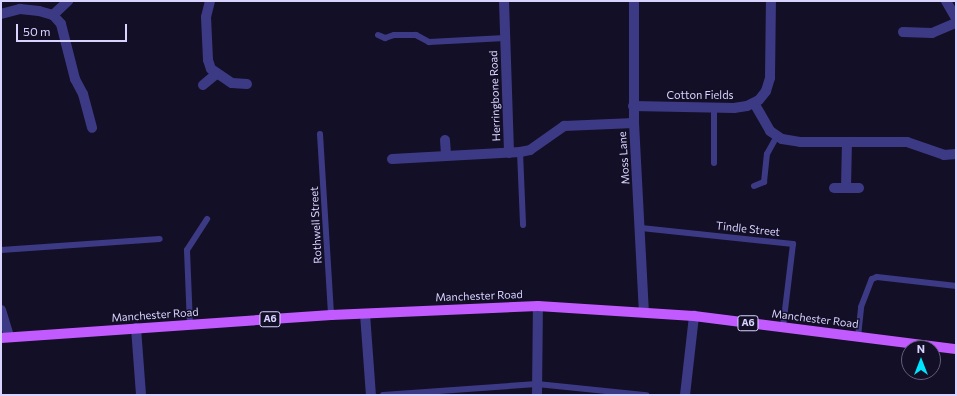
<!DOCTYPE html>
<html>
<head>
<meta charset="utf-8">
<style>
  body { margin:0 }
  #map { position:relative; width:957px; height:396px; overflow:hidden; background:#130f26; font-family:Commissioner,sans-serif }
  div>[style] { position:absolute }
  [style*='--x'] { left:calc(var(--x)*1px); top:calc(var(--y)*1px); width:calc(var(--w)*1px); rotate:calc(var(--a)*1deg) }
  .service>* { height:6px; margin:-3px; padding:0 3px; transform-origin:3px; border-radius:3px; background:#3d3a85 }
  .minor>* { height:10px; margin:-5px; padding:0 5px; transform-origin:5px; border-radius:5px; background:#3d3a85 }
  .tertiary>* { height:10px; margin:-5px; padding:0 5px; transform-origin:5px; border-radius:5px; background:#3d3a85 }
  .primary>* { height:10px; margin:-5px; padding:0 5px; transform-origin:5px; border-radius:5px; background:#c25bff }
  span { translate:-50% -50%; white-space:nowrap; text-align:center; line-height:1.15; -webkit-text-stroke:3px #130f26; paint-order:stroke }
  .shield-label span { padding:1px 3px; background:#130f26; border:1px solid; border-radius:3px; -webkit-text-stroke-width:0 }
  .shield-label { font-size:10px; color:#d9d4ff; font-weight:700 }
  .street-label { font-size:11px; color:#d9d4ff }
  .frame { position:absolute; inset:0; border:2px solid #d9d4ff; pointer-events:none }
  .north { position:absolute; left:901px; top:340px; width:40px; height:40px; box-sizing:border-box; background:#130f26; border:1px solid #625e7d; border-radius:50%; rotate:0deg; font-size:11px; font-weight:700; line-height:16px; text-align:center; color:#d9d4ff }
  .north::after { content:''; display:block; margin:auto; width:14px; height:18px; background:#00e5ff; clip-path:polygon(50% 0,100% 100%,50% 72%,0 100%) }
  .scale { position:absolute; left:16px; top:24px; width:111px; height:18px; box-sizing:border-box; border:2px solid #d9d4ff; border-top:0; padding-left:5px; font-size:12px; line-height:14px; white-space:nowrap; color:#d9d4ff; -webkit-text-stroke:3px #130f26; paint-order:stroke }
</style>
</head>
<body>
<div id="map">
  <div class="service">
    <i style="--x:378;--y:35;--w:8;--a:23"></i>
    <i style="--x:385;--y:38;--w:9;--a:-18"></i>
    <i style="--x:394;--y:35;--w:22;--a:0"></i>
    <i style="--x:416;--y:35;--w:15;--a:28"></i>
    <i style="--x:429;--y:42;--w:76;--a:-3"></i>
    <i style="--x:320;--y:134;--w:181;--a:86.5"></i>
    <i style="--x:520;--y:152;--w:73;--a:87.6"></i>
    <i style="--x:714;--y:163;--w:55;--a:-90"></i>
    <i style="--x:754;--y:186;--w:11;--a:-22"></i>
    <i style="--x:764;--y:182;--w:28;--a:-84"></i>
    <i style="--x:767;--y:154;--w:21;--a:-61"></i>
    <i style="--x:641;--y:228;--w:153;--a:6"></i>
    <i style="--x:793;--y:244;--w:84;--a:96.9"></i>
    <i style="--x:1;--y:250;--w:159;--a:-4"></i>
    <i style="--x:190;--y:325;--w:75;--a:-92.3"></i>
    <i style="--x:187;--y:250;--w:37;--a:-57"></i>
    <i style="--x:858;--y:337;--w:30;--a:-84"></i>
    <i style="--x:861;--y:307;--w:30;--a:-69"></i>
    <i style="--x:872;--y:279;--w:5;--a:-22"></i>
    <i style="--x:877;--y:277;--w:80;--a:6.5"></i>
    <i style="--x:383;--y:395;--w:154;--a:-4.1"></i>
    <i style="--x:537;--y:384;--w:110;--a:5.8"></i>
  </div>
  <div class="minor">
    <i style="--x:210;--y:1;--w:16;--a:104"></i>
    <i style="--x:206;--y:17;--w:43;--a:87.3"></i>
    <i style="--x:208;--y:60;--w:9;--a:72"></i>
    <i style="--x:211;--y:69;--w:25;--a:34"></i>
    <i style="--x:232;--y:83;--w:15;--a:4"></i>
    <i style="--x:504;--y:1;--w:152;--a:88.1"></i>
    <i style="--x:634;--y:1;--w:122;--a:90"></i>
    <i style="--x:634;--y:123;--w:189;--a:87"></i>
    <i style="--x:946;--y:1;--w:20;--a:60"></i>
    <i style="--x:1;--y:14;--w:20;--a:-15"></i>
    <i style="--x:20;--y:9;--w:19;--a:6"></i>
    <i style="--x:39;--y:11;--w:15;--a:16"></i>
    <i style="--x:53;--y:15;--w:12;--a:48"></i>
    <i style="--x:61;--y:24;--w:57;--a:75.7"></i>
    <i style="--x:75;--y:79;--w:17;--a:62"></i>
    <i style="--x:83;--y:94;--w:35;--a:75"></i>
    <i style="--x:53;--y:15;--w:21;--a:-43"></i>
    <i style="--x:903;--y:32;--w:29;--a:2"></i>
    <i style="--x:932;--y:33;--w:26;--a:-23"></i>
    <i style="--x:203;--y:85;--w:17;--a:-40"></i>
    <i style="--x:754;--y:103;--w:32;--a:60"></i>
    <i style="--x:770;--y:131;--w:14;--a:34"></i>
    <i style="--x:782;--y:139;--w:18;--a:9"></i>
    <i style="--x:800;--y:142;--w:107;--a:0"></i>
    <i style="--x:907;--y:142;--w:39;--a:19"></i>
    <i style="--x:944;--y:155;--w:12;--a:-5"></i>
    <i style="--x:633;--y:106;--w:101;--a:1.1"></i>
    <i style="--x:734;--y:108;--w:13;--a:-9"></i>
    <i style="--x:747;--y:106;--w:13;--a:-27"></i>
    <i style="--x:759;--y:100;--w:11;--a:-52"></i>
    <i style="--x:766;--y:91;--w:14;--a:-73"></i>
    <i style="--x:770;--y:78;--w:77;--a:-89.3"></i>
    <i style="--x:445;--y:140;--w:16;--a:86"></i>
    <i style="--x:392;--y:159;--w:128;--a:-3.1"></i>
    <i style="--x:520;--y:152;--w:10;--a:-11"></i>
    <i style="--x:530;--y:150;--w:42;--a:-35.2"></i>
    <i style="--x:564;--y:126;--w:70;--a:-2.5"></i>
    <i style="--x:834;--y:188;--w:25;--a:0"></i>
    <i style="--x:846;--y:188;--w:46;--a:-88.8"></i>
    <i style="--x:1;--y:310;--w:28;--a:73"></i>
    <i style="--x:365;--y:314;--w:81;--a:85.8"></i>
    <i style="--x:136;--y:328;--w:67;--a:85.7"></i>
    <i style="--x:685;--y:395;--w:80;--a:-83.5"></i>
  </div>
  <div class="tertiary">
    <i style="--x:537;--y:395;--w:89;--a:-89.4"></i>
  </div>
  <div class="primary">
    <i style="--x:1;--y:338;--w:331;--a:-4"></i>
    <i style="--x:331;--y:315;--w:207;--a:-2.5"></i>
    <i style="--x:538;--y:306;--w:156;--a:3.7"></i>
    <i style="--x:694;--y:316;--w:264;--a:7.2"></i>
  </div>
  <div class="shield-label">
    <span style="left:270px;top:319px">A6</span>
    <span style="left:748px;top:323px">A6</span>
  </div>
  <div class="street-label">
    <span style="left:700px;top:95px">Cotton Fields</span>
    <span style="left:495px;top:96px;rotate:-92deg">Herringbone Road</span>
    <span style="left:624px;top:158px;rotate:-94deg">Moss Lane</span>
    <span style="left:316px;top:225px;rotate:-93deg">Rothwell Street</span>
    <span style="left:748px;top:229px;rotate:6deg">Tindle Street</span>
    <span style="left:479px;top:296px;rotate:-2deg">Manchester Road</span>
    <span style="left:155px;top:315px;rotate:-4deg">Manchester Road</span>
    <span style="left:815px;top:319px;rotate:7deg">Manchester Road</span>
  </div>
  <div class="frame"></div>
  <div class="north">N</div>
  <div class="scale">50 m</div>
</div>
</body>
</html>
